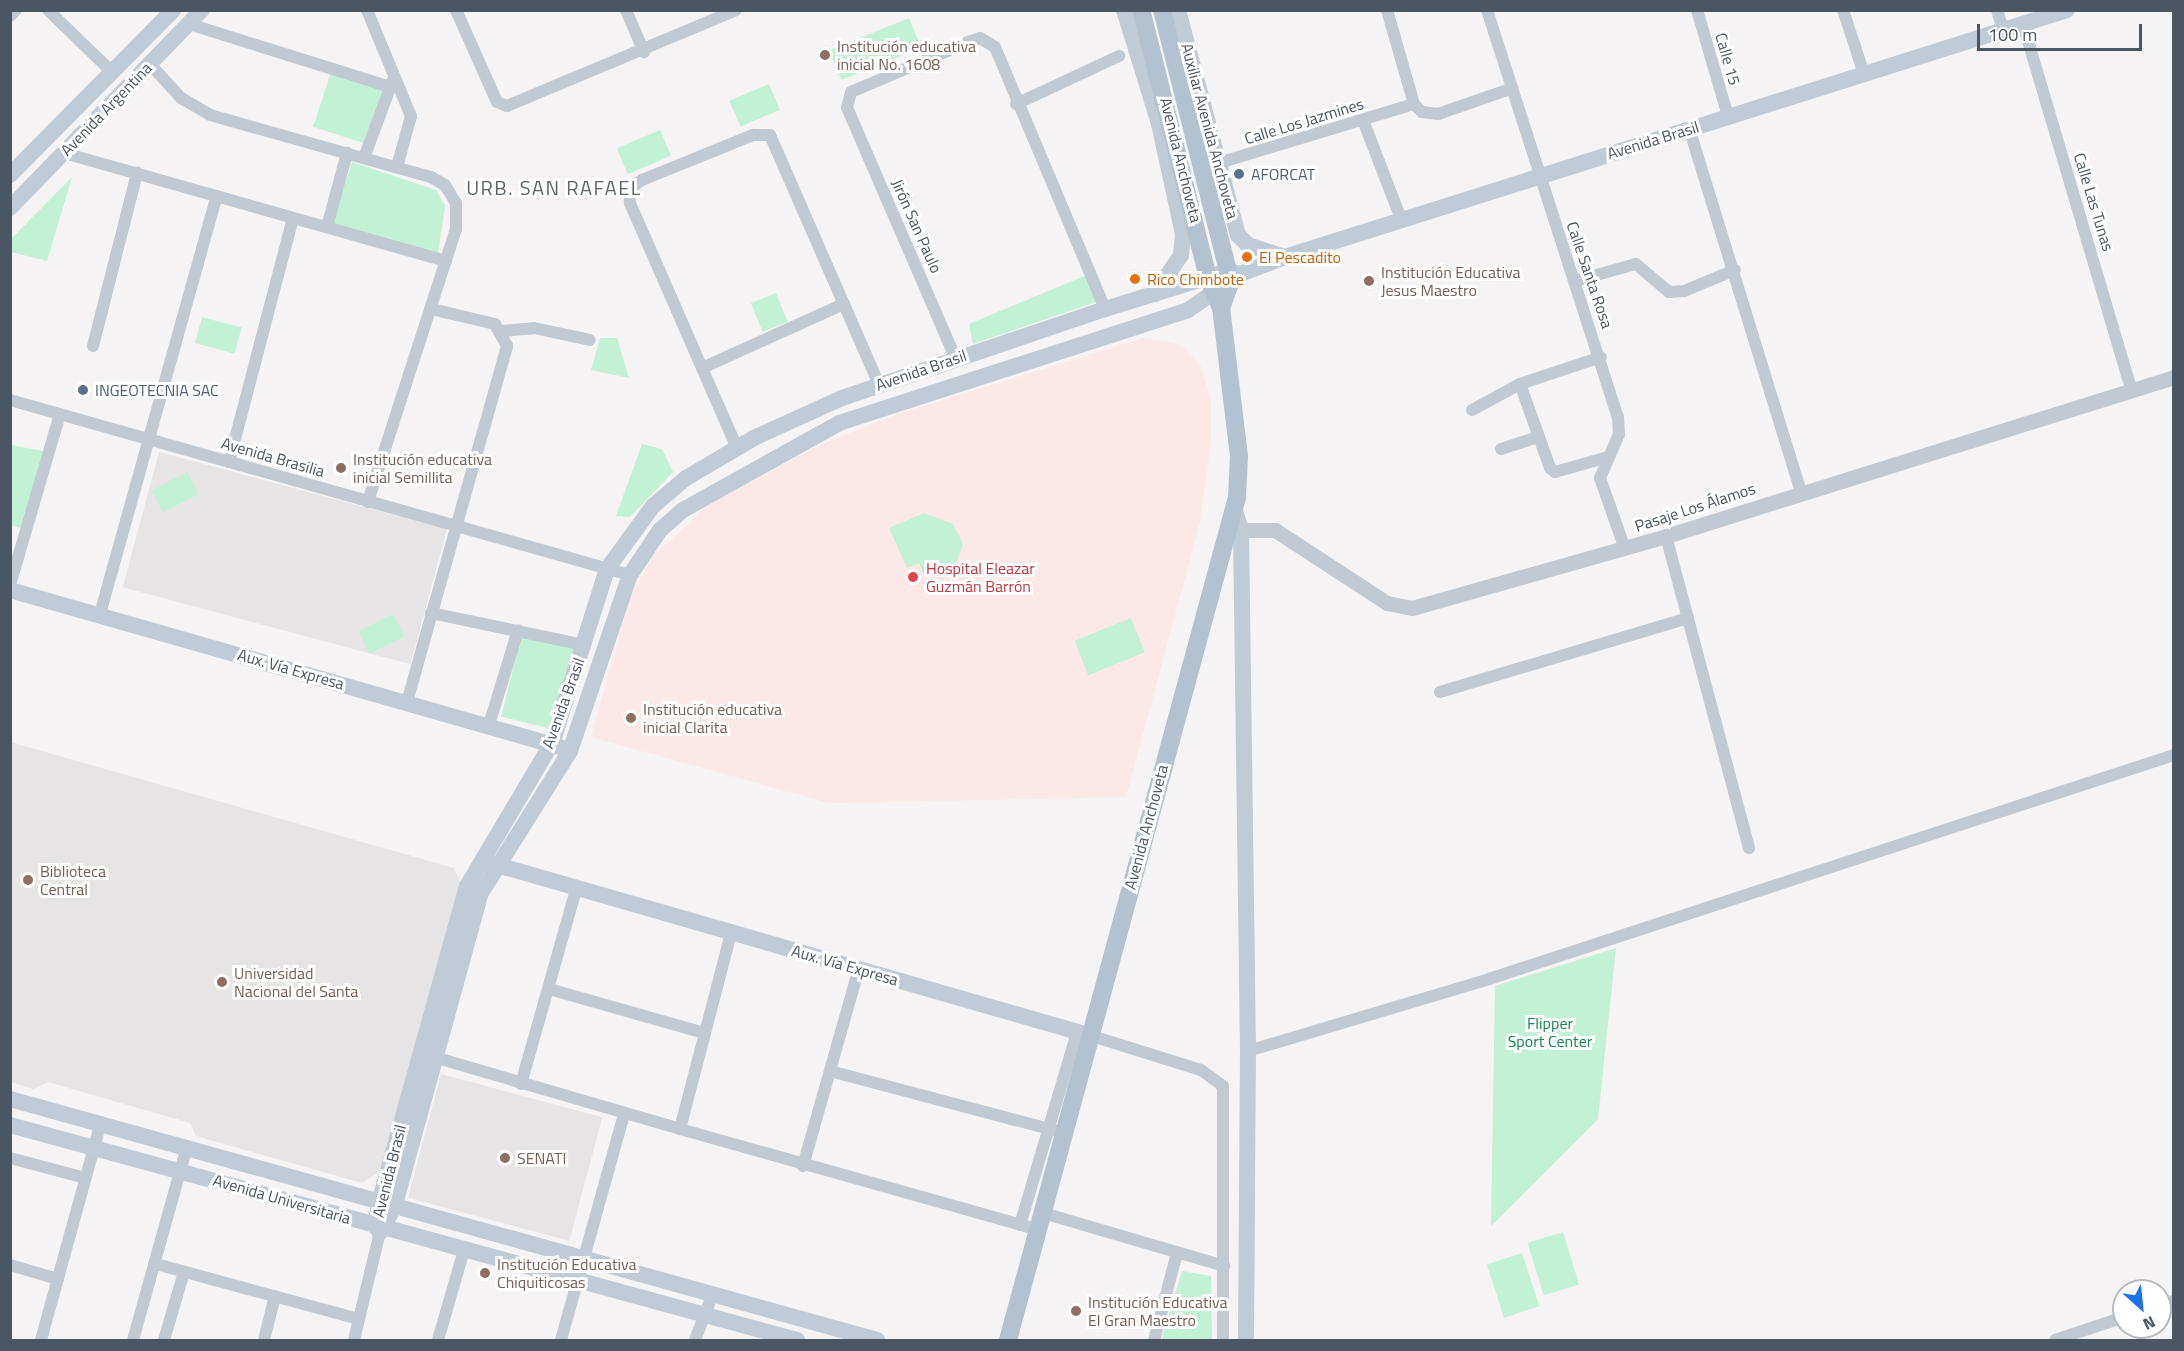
<!DOCTYPE html>
<html>
<head>
<meta charset="utf-8">
<style>
  body { margin:0 }
  #map { position:relative; width:2184px; height:1351px; overflow:hidden; background:#f5f3f3; font-family:"Titillium Web",sans-serif }
  div>[style] { position:absolute }
  [style*='--x'] { left:calc(var(--x)*1px); top:calc(var(--y)*1px); width:calc(var(--w)*1px); rotate:calc(var(--a)*1deg) }
  .education>* { inset:0; background:#e6e4e5; transform-origin:0 0 }
  .medical>* { inset:0; background:#fce8e6 }
  .green>* { inset:0; background:#c3f1d5; transform-origin:0 0 }
  .minor>* { height:12px; margin:-6px; padding:0 6px; transform-origin:6px; border-radius:6px; background:#c1cad2 }
  .tertiary>* { height:15px; margin:-7.5px; padding:0 7.5px; transform-origin:7.5px; border-radius:7.5px; background:#c1cad2 }
  .secondary>* { height:16px; margin:-8px; padding:0 8px; transform-origin:8px; border-radius:8px; background:#c1cbd6 }
  .primary>* { height:18px; margin:-9px; padding:0 9px; transform-origin:9px; border-radius:9px; background:#b3c2d1 }
  .dots>* { width:16px; height:16px; translate:-50% -50%; box-sizing:border-box; border:3px solid #fff; border-radius:50% }
  span { translate:-50% -50%; white-space:nowrap; text-align:center; line-height:1.15; -webkit-text-stroke:6px #fff; paint-order:stroke }
  .education-label { font-size:16px; color:#785e54 }
  .left { translate:0 -50%; text-align:left }
  .street-label { font-size:16px; color:#4a5661 }
  .service-label { font-size:16px; color:#4e5e75 }
  .food-label { font-size:16px; color:#c56008 }
  .health-label { font-size:16px; color:#be3a42 }
  .park-label { font-size:16px; color:#17864f }
  .quarter-label { font-size:20px; color:#5f6368; letter-spacing:1.5px }
  .frame { position:absolute; inset:0; border:12px solid #4a5661; pointer-events:none }
  .north { position:absolute; left:2112px; top:1279px; width:60px; height:60px; box-sizing:border-box; background:#fff; border:2px solid #b7bbc0; border-radius:50%; rotate:153deg; font-size:16px; font-weight:700; line-height:24px; text-align:center; color:#4a5661 }
  .north::after { content:''; display:block; margin:auto; width:21px; height:27px; background:#1a73e8; clip-path:polygon(50% 0,100% 100%,50% 72%,0 100%) }
  .scale { position:absolute; left:1977px; top:24px; width:165px; height:27px; box-sizing:border-box; border:3px solid #4a5661; border-top:0; padding-left:8px; font-size:18px; line-height:21px; white-space:nowrap; color:#4a5661; -webkit-text-stroke:4px #fff; paint-order:stroke }
</style>
</head>
<body>
<div id="map">
  <div class="education">
    <i style="left:159px;top:452px;width:298px;height:140px;rotate:15deg"></i>
    <i style="clip-path:polygon(10px 742px,454px 868px,461px 883px,380px 1171px,362px 1183px,196px 1136px,190px 1123px,48px 1082px,33px 1089px,11px 1082px)"></i>
    <i style="left:441px;top:1074px;width:167px;height:128px;rotate:15deg"></i>
  </div>
  <div class="medical">
    <i style="clip-path:polygon(1143px 338px,1181px 345px,1200px 364px,1211px 400px,1211px 441px,1200px 522px,1126px 797px,829px 803px,591px 737px,630px 597px,653px 556px,710px 504px,822px 444px,898px 414px)"></i>
  </div>
  <div class="green">
    <i style="left:909px;top:18px;width:32px;height:86px;rotate:68deg"></i>
    <i style="left:333px;top:66px;width:55px;height:64px;rotate:18deg"></i>
    <i style="left:769px;top:84px;width:28px;height:43px;rotate:67deg"></i>
    <i style="left:660px;top:130px;width:28px;height:47px;rotate:67deg"></i>
    <i style="clip-path:polygon(352px 162px,436px 190px,445px 206px,438px 254px,332px 224px)"></i>
    <i style="clip-path:polygon(72px 177px,47px 261px,11px 252px,11px 239px)"></i>
    <i style="clip-path:polygon(1089px 274px,1099px 301px,973px 344px,969px 324px)"></i>
    <i style="left:776px;top:293px;width:31px;height:27px;rotate:68deg"></i>
    <i style="left:202px;top:317px;width:41px;height:27px;rotate:15deg"></i>
    <i style="clip-path:polygon(600px 338px,617px 338px,629px 378px,591px 370px)"></i>
    <i style="clip-path:polygon(642px 444px,662px 449px,673px 472px,630px 517px,616px 516px)"></i>
    <i style="clip-path:polygon(11px 445px,48px 452px,24px 529px,11px 525px)"></i>
    <i style="left:187px;top:472px;width:25px;height:40px;rotate:63deg"></i>
    <i style="clip-path:polygon(924px 513px,953px 524px,963px 544px,957px 561px,923px 574px,919px 563px,907px 568px,889px 528px)"></i>
    <i style="left:393px;top:614px;width:25px;height:39px;rotate:63deg"></i>
    <i style="left:1131px;top:618px;width:37px;height:61px;rotate:68deg"></i>
    <i style="left:522px;top:633px;width:58px;height:86px;rotate:14deg"></i>
    <i style="clip-path:polygon(1616px 948px,1598px 1119px,1491px 1226px,1495px 986px)"></i>
    <i style="left:1563px;top:1232px;width:55px;height:37px;rotate:73deg"></i>
    <i style="left:1522px;top:1253px;width:56px;height:37px;rotate:72deg"></i>
    <i style="clip-path:polygon(1182px 1271px,1211px 1276px,1212px 1340px,1161px 1340px)"></i>
  </div>
  <div class="minor">
    <i style="--x:48;--y:10;--w:91;--a:44.1"></i>
    <i style="--x:367;--y:10;--w:115;--a:67.5"></i>
    <i style="--x:411;--y:116;--w:53;--a:105.4"></i>
    <i style="--x:456;--y:10;--w:101;--a:66"></i>
    <i style="--x:497;--y:102;--w:11;--a:22"></i>
    <i style="--x:507;--y:106;--w:248;--a:-22.7"></i>
    <i style="--x:626;--y:10;--w:46;--a:66.8"></i>
    <i style="--x:1387;--y:10;--w:98;--a:74"></i>
    <i style="--x:1414;--y:104;--w:11;--a:45"></i>
    <i style="--x:1422;--y:112;--w:16;--a:7"></i>
    <i style="--x:1438;--y:114;--w:79;--a:-19.1"></i>
    <i style="--x:1487;--y:10;--w:428;--a:72.2"></i>
    <i style="--x:1618;--y:417;--w:17;--a:87"></i>
    <i style="--x:1619;--y:434;--w:48;--a:113.4"></i>
    <i style="--x:1600;--y:478;--w:75;--a:70.6"></i>
    <i style="--x:1697;--y:10;--w:110;--a:73.7"></i>
    <i style="--x:1843;--y:10;--w:67;--a:71.8"></i>
    <i style="--x:1997;--y:10;--w:21;--a:73"></i>
    <i style="--x:10;--y:16;--w:8;--a:-45"></i>
    <i style="--x:189;--y:24;--w:211;--a:17.4"></i>
    <i style="--x:2023;--y:24;--w:383;--a:73.5"></i>
    <i style="--x:150;--y:64;--w:46;--a:47.6"></i>
    <i style="--x:181;--y:98;--w:34;--a:30"></i>
    <i style="--x:210;--y:115;--w:230;--a:15.7"></i>
    <i style="--x:431;--y:177;--w:16;--a:30"></i>
    <i style="--x:445;--y:185;--w:21;--a:59"></i>
    <i style="--x:456;--y:203;--w:26;--a:90"></i>
    <i style="--x:456;--y:229;--w:287;--a:107.9"></i>
    <i style="--x:1016;--y:104;--w:114;--a:-25"></i>
    <i style="--x:1363;--y:120;--w:106;--a:69"></i>
    <i style="--x:1689;--y:128;--w:381;--a:72.9"></i>
    <i style="--x:64;--y:153;--w:397;--a:15.8"></i>
    <i style="--x:364;--y:158;--w:83;--a:-69.6"></i>
    <i style="--x:1212;--y:165;--w:211;--a:-16.8"></i>
    <i style="--x:327;--y:227;--w:77;--a:-74.9"></i>
    <i style="--x:1575;--y:281;--w:63;--a:-15.6"></i>
    <i style="--x:1636;--y:264;--w:43;--a:40.3"></i>
    <i style="--x:1669;--y:292;--w:15;--a:-4"></i>
    <i style="--x:1684;--y:291;--w:55;--a:-22.4"></i>
    <i style="--x:502;--y:331;--w:32;--a:-5"></i>
    <i style="--x:534;--y:328;--w:57;--a:12.1"></i>
    <i style="--x:93;--y:346;--w:179;--a:-75.7"></i>
    <i style="--x:955;--y:357;--w:271;--a:-113.4"></i>
    <i style="--x:847;--y:108;--w:16;--a:-76"></i>
    <i style="--x:851;--y:92;--w:127;--a:-23.1"></i>
    <i style="--x:968;--y:42;--w:13;--a:-18"></i>
    <i style="--x:980;--y:38;--w:17;--a:31"></i>
    <i style="--x:995;--y:47;--w:284;--a:67.2"></i>
    <i style="--x:702;--y:368;--w:156;--a:-24.3"></i>
    <i style="--x:1520;--y:384;--w:89;--a:70.3"></i>
    <i style="--x:1550;--y:468;--w:6;--a:39"></i>
    <i style="--x:1555;--y:472;--w:55;--a:-15.8"></i>
    <i style="--x:10;--y:400;--w:644;--a:15.76"></i>
    <i style="--x:1472;--y:410;--w:55;--a:-28.4"></i>
    <i style="--x:1520;--y:384;--w:85;--a:-18.4"></i>
    <i style="--x:737;--y:448;--w:267;--a:-113.6"></i>
    <i style="--x:630;--y:203;--w:14;--a:-94"></i>
    <i style="--x:629;--y:189;--w:16;--a:-35"></i>
    <i style="--x:642;--y:180;--w:120;--a:-22.1"></i>
    <i style="--x:753;--y:135;--w:17;--a:0"></i>
    <i style="--x:770;--y:135;--w:272;--a:66.4"></i>
    <i style="--x:1501;--y:449;--w:39;--a:-18"></i>
    <i style="--x:229;--y:462;--w:252;--a:-75.3"></i>
    <i style="--x:1666;--y:536;--w:323;--a:75.1"></i>
    <i style="--x:10;--y:585;--w:178;--a:-73.7"></i>
    <i style="--x:431;--y:613;--w:156;--a:11.8"></i>
    <i style="--x:100;--y:614;--w:434;--a:-74.4"></i>
    <i style="--x:1440;--y:692;--w:259;--a:-16.6"></i>
    <i style="--x:407;--y:702;--w:370;--a:-74.3"></i>
    <i style="--x:507;--y:346;--w:25;--a:-119"></i>
    <i style="--x:495;--y:324;--w:66;--a:-166.8"></i>
    <i style="--x:489;--y:725;--w:99;--a:-73"></i>
    <i style="--x:549;--y:989;--w:162;--a:15.8"></i>
    <i style="--x:1092;--y:1036;--w:114;--a:17.3"></i>
    <i style="--x:1201;--y:1070;--w:27;--a:36"></i>
    <i style="--x:1223;--y:1086;--w:254;--a:90"></i>
    <i style="--x:1248;--y:1051;--w:252;--a:-16.6"></i>
    <i style="--x:1489;--y:979;--w:721;--a:-18.11"></i>
    <i style="--x:434;--y:1057;--w:256;--a:16.3"></i>
    <i style="--x:680;--y:1129;--w:203;--a:-75.4"></i>
    <i style="--x:830;--y:1071;--w:242;--a:14.8"></i>
    <i style="--x:521;--y:1084;--w:203;--a:-74.2"></i>
    <i style="--x:680;--y:1129;--w:373;--a:15.7"></i>
    <i style="--x:10;--y:1158;--w:78;--a:14.9"></i>
    <i style="--x:803;--y:1166;--w:206;--a:-74.2"></i>
    <i style="--x:1043;--y:1213;--w:189;--a:16.3"></i>
    <i style="--x:1020;--y:1225;--w:201;--a:-73.5"></i>
    <i style="--x:156;--y:1264;--w:210;--a:15.2"></i>
    <i style="--x:10;--y:1265;--w:50;--a:16.3"></i>
    <i style="--x:2160;--y:1305;--w:15;--a:-16"></i>
    <i style="--x:41;--y:1340;--w:222;--a:-74.6"></i>
    <i style="--x:133;--y:1340;--w:197;--a:-74.4"></i>
    <i style="--x:164;--y:1340;--w:71;--a:-73.6"></i>
    <i style="--x:264;--y:1340;--w:45;--a:-76"></i>
    <i style="--x:354;--y:1340;--w:111;--a:-76.5"></i>
    <i style="--x:438;--y:1340;--w:94;--a:-73.9"></i>
    <i style="--x:561;--y:1340;--w:235;--a:-74.4"></i>
    <i style="--x:695;--y:1340;--w:50;--a:-69"></i>
    <i style="--x:1154;--y:1340;--w:90;--a:-75.2"></i>
    <i style="--x:2055;--y:1340;--w:73;--a:-18.4"></i>
  </div>
  <div class="tertiary">
    <i style="--x:1241;--y:530;--w:34;--a:0"></i>
    <i style="--x:1275;--y:530;--w:134;--a:33.1"></i>
    <i style="--x:1387;--y:603;--w:25;--a:11"></i>
    <i style="--x:1412;--y:608;--w:264;--a:-15.8"></i>
    <i style="--x:1666;--y:536;--w:532;--a:-17.38"></i>
  </div>
  <div class="secondary">
    <i style="--x:1124;--y:10;--w:119;--a:72.9"></i>
    <i style="--x:1159;--y:124;--w:113;--a:77.7"></i>
    <i style="--x:1183;--y:234;--w:21;--a:95"></i>
    <i style="--x:1181;--y:255;--w:47;--a:123.7"></i>
    <i style="--x:1178;--y:10;--w:233;--a:75.1"></i>
    <i style="--x:1238;--y:235;--w:14;--a:45"></i>
    <i style="--x:1248;--y:245;--w:39;--a:18"></i>
    <i style="--x:10;--y:175;--w:232;--a:-45.3"></i>
    <i style="--x:10;--y:208;--w:276;--a:-45.9"></i>
    <i style="--x:1240;--y:274;--w:12;--a:-166"></i>
    <i style="--x:1228;--y:271;--w:129;--a:162.8"></i>
    <i style="--x:1105;--y:309;--w:278;--a:161.3"></i>
    <i style="--x:842;--y:398;--w:97;--a:155.6"></i>
    <i style="--x:754;--y:438;--w:79;--a:149.5"></i>
    <i style="--x:686;--y:478;--w:43;--a:139.7"></i>
    <i style="--x:653;--y:506;--w:78;--a:126.1"></i>
    <i style="--x:607;--y:569;--w:182;--a:107.5"></i>
    <i style="--x:552;--y:743;--w:166;--a:120.7"></i>
    <i style="--x:467;--y:886;--w:330;--a:105.5"></i>
    <i style="--x:379;--y:1204;--w:22;--a:100"></i>
    <i style="--x:375;--y:1226;--w:8;--a:50"></i>
    <i style="--x:380;--y:1232;--w:28;--a:-60"></i>
    <i style="--x:394;--y:1208;--w:327;--a:-74.6"></i>
    <i style="--x:481;--y:893;--w:168;--a:-57.9"></i>
    <i style="--x:570;--y:751;--w:186;--a:-71.2"></i>
    <i style="--x:630;--y:575;--w:54;--a:-56.3"></i>
    <i style="--x:660;--y:530;--w:30;--a:-41"></i>
    <i style="--x:683;--y:510;--w:179;--a:-29.1"></i>
    <i style="--x:839;--y:423;--w:367;--a:-17.9"></i>
    <i style="--x:1188;--y:310;--w:63;--a:-34.7"></i>
    <i style="--x:1240;--y:274;--w:48;--a:-20.7"></i>
    <i style="--x:1285;--y:257;--w:820;--a:-17.53"></i>
    <i style="--x:1235;--y:511;--w:20;--a:72"></i>
    <i style="--x:1241;--y:530;--w:521;--a:89.23"></i>
    <i style="--x:1248;--y:1051;--w:289;--a:90.4"></i>
    <i style="--x:10;--y:590;--w:572;--a:15.93"></i>
    <i style="--x:487;--y:862;--w:630;--a:16.05"></i>
    <i style="--x:10;--y:1099;--w:900;--a:15.53"></i>
    <i style="--x:10;--y:1125;--w:816;--a:15.28"></i>
  </div>
  <div class="primary">
    <i style="--x:1162;--y:10;--w:269;--a:75.8"></i>
    <i style="--x:1228;--y:271;--w:15;--a:86"></i>
    <i style="--x:1229;--y:286;--w:23;--a:110"></i>
    <i style="--x:1008;--y:1340;--w:874;--a:-74.8"></i>
    <i style="--x:1237;--y:497;--w:41;--a:-87.2"></i>
    <i style="--x:1239;--y:456;--w:149;--a:-96.9"></i>
    <i style="--x:1221;--y:308;--w:33;--a:-113"></i>
    <i style="--x:1208;--y:278;--w:276;--a:-104"></i>
  </div>
  <div class="dots">
    <i style="left:825px;top:55px;background:#8d6e63"></i>
    <i style="left:1239px;top:174px;background:#5c6f8a"></i>
    <i style="left:1247px;top:257px;background:#e8710a"></i>
    <i style="left:1135px;top:279px;background:#e8710a"></i>
    <i style="left:1369px;top:281px;background:#8d6e63"></i>
    <i style="left:83px;top:390px;background:#5c6f8a"></i>
    <i style="left:341px;top:468px;background:#8d6e63"></i>
    <i style="left:913px;top:577px;background:#e0444e"></i>
    <i style="left:631px;top:718px;background:#8d6e63"></i>
    <i style="left:28px;top:880px;background:#8d6e63"></i>
    <i style="left:222px;top:982px;background:#8d6e63"></i>
    <i style="left:505px;top:1158px;background:#8d6e63"></i>
    <i style="left:485px;top:1273px;background:#8d6e63"></i>
    <i style="left:1076px;top:1311px;background:#8d6e63"></i>
  </div>
  <div class="education-label">
    <span class="left" style="left:837px;top:55px">Institución educativa<br>inicial No. 1608</span>
    <span class="left" style="left:1381px;top:281px">Institución Educativa<br>Jesus Maestro</span>
    <span class="left" style="left:353px;top:468px">Institución educativa<br>inicial Semillita</span>
    <span class="left" style="left:643px;top:718px">Institución educativa<br>inicial Clarita</span>
    <span class="left" style="left:40px;top:880px">Biblioteca<br>Central</span>
    <span class="left" style="left:234px;top:982px">Universidad<br>Nacional del Santa</span>
    <span class="left" style="left:517px;top:1158px">SENATI</span>
    <span class="left" style="left:497px;top:1273px">Institución Educativa<br>Chiquiticosas</span>
    <span class="left" style="left:1088px;top:1311px">Institución Educativa<br>El Gran Maestro</span>
  </div>
  <div class="street-label">
    <span style="left:1728px;top:59px;rotate:74deg">Calle 15</span>
    <span style="left:106px;top:109px;rotate:-46deg">Avenida Argentina</span>
    <span style="left:1304px;top:121px;rotate:-17deg">Calle Los Jazmines</span>
    <span style="left:1210px;top:131px;rotate:75deg">Auxiliar Avenida Anchoveta</span>
    <span style="left:1653px;top:140px;rotate:-17deg">Avenida Brasil</span>
    <span style="left:1181px;top:160px;rotate:76deg">Avenida Anchoveta</span>
    <span style="left:2094px;top:202px;rotate:73deg">Calle Las Tunas</span>
    <span style="left:917px;top:226px;rotate:66deg">Jirón San Paulo</span>
    <span style="left:1590px;top:275px;rotate:71deg">Calle Santa Rosa</span>
    <span style="left:921px;top:370px;rotate:-19deg">Avenida Brasil</span>
    <span style="left:273px;top:457px;rotate:16deg">Avenida Brasilia</span>
    <span style="left:1695px;top:507px;rotate:-18deg">Pasaje Los Álamos</span>
    <span style="left:291px;top:669px;rotate:16deg">Aux. Vía Expresa</span>
    <span style="left:563px;top:703px;rotate:-70deg">Avenida Brasil</span>
    <span style="left:1146px;top:827px;rotate:-75deg">Avenida Anchoveta</span>
    <span style="left:845px;top:965px;rotate:16deg">Aux. Vía Expresa</span>
    <span style="left:389px;top:1171px;rotate:-76deg">Avenida Brasil</span>
    <span style="left:282px;top:1199px;rotate:16deg">Avenida Universitaria</span>
  </div>
  <div class="service-label">
    <span class="left" style="left:1251px;top:174px">AFORCAT</span>
    <span class="left" style="left:95px;top:390px">INGEOTECNIA SAC</span>
  </div>
  <div class="food-label">
    <span class="left" style="left:1259px;top:257px">El Pescadito</span>
    <span class="left" style="left:1147px;top:279px">Rico Chimbote</span>
  </div>
  <div class="health-label">
    <span class="left" style="left:926px;top:577px">Hospital Eleazar<br>Guzmán Barrón</span>
  </div>
  <div class="park-label">
    <span style="left:1550px;top:1032px">Flipper<br>Sport Center</span>
  </div>
  <div class="quarter-label">
    <span style="left:554px;top:187px">URB. SAN RAFAEL</span>
  </div>
  <div class="frame"></div>
  <div class="north">N</div>
  <div class="scale">100 m</div>
</div>
</body>
</html>
